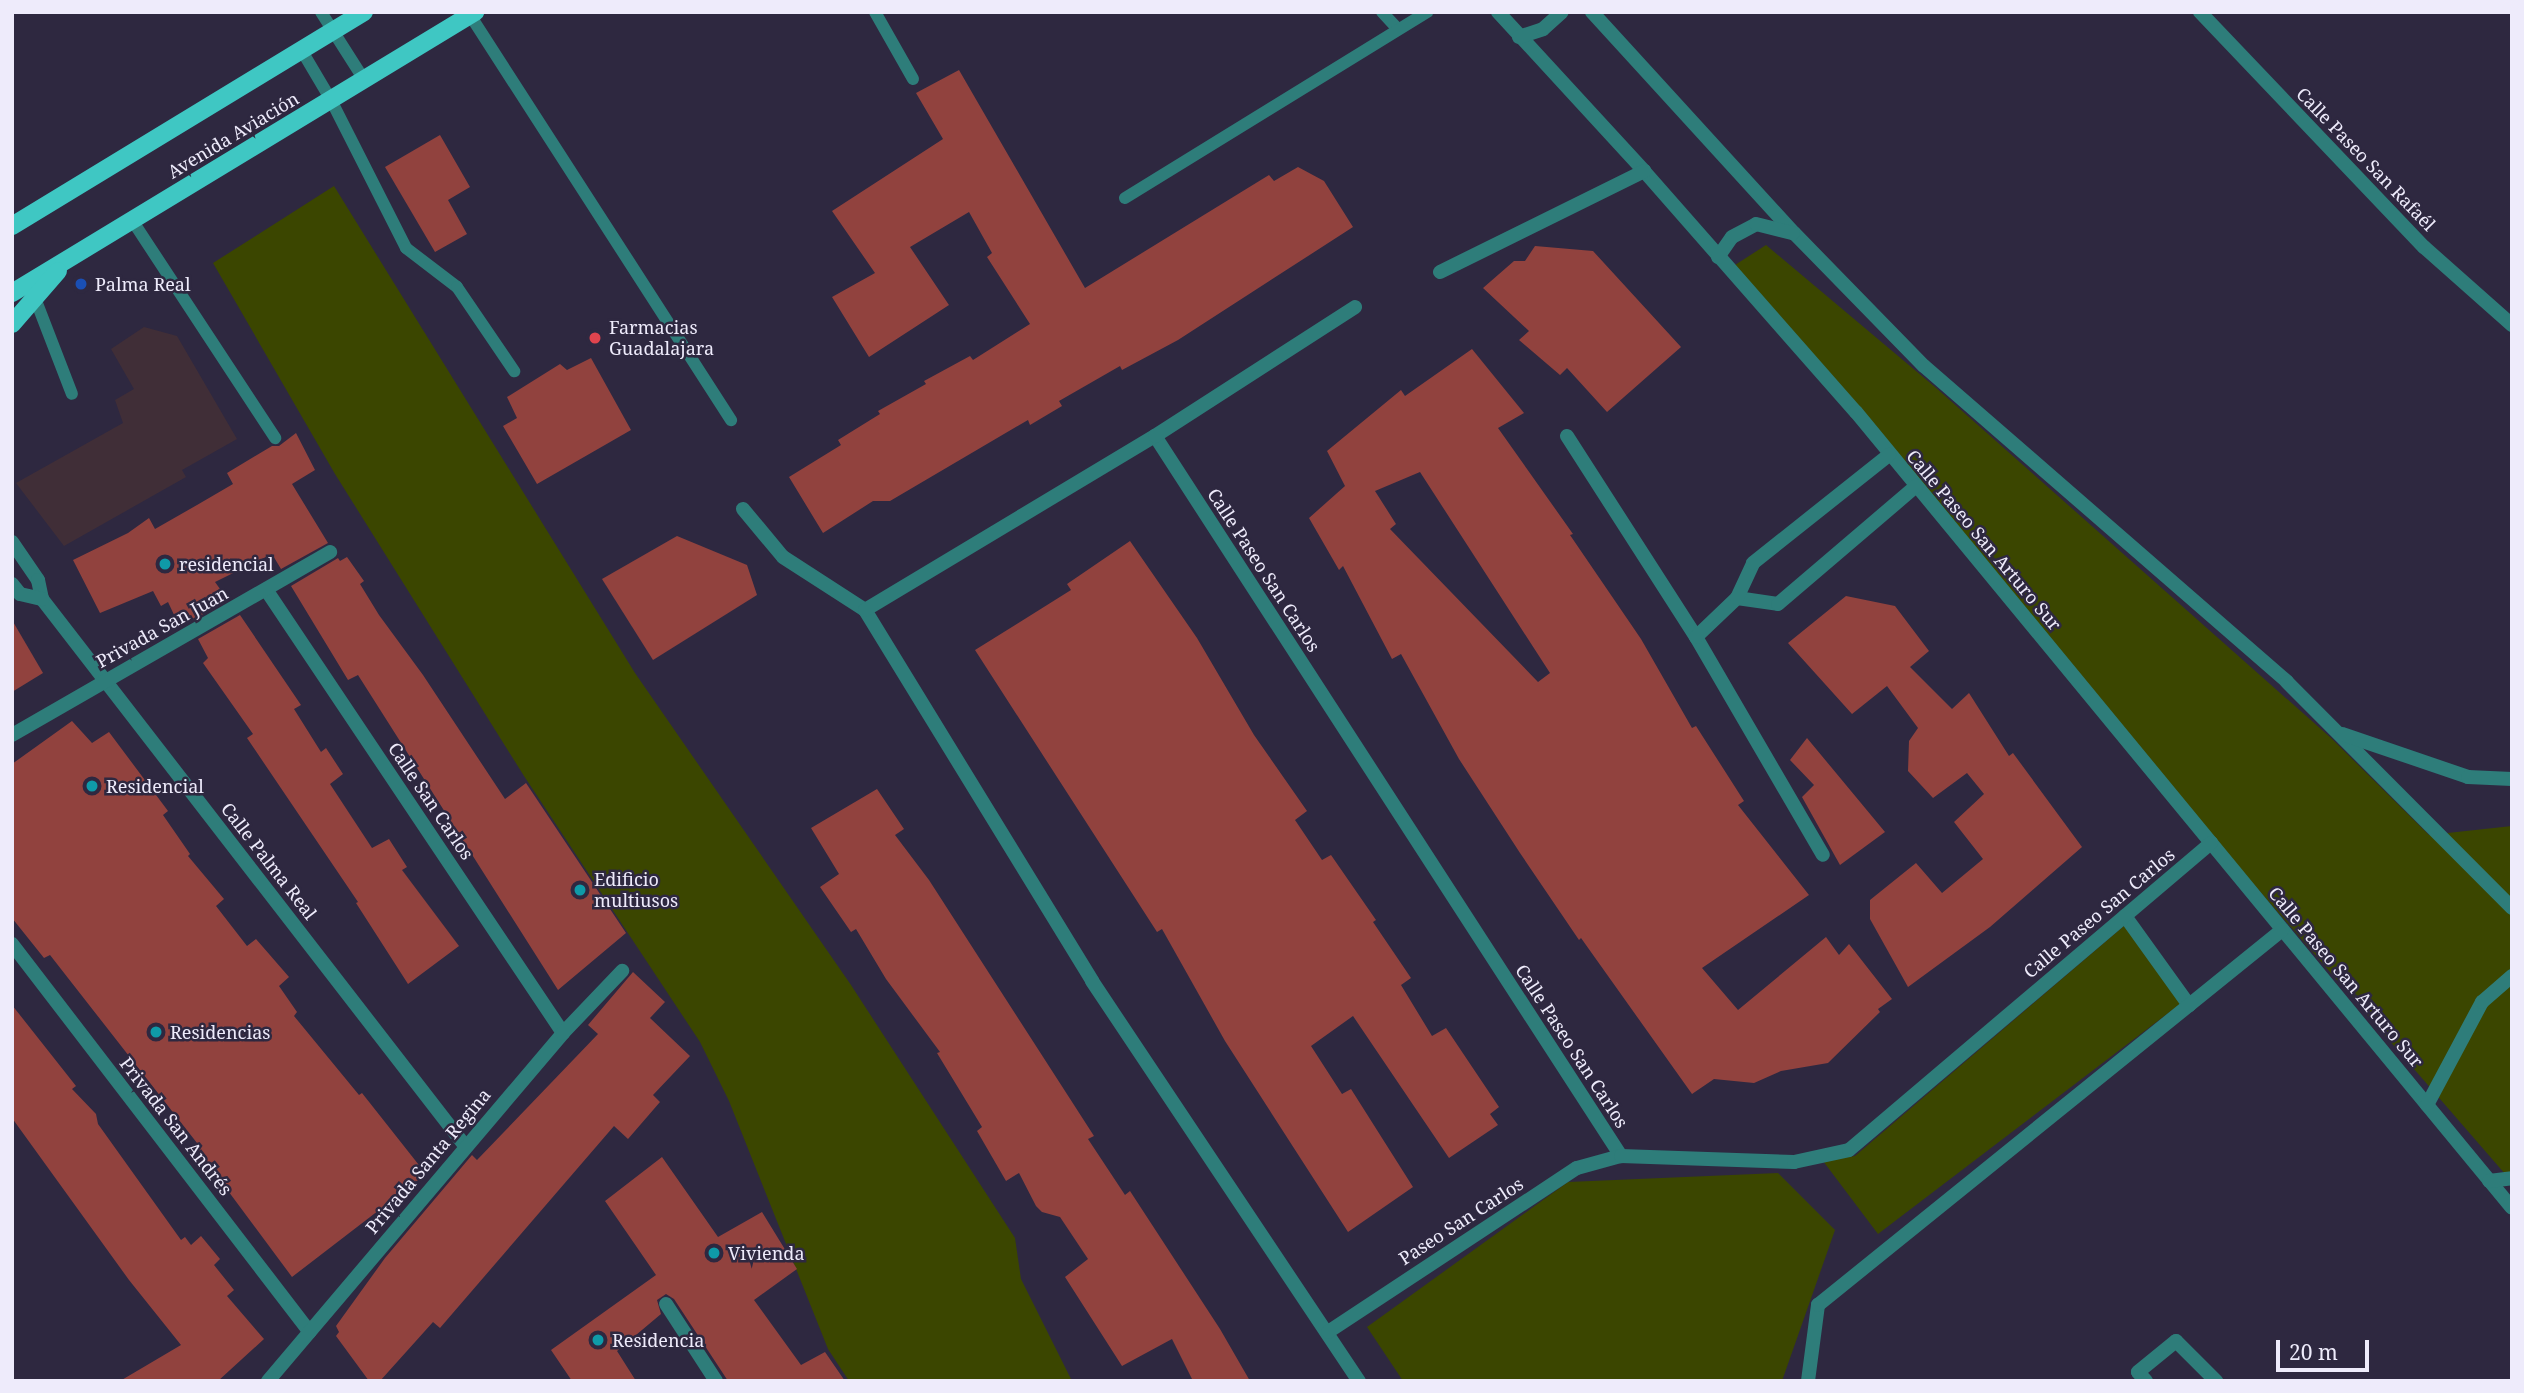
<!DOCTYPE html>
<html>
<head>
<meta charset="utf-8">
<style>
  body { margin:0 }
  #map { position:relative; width:2524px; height:1393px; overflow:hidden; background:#2e2840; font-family:"Noto Serif",serif }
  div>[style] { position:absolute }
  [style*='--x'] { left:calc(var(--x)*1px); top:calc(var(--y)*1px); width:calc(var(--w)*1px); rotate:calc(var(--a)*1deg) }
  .commercial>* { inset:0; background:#402e37 }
  .green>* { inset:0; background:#3b4600 }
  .building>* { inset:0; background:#91423e }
  .lane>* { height:12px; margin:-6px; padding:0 6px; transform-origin:6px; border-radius:6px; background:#2e7d7a }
  .street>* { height:14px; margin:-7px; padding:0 7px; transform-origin:7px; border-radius:7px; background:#2e7d7a }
  .primary>* { height:18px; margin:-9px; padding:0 9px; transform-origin:9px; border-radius:9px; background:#3fc7c3 }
  .dots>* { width:19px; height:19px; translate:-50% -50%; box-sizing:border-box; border:4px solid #2e2840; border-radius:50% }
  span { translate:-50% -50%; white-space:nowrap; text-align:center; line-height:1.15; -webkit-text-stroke:5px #2e2840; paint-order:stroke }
  .street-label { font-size:18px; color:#eeebfb }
  .poi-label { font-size:18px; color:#eeebfb }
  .left { translate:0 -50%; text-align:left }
  .frame { position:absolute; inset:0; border:14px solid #eeebfb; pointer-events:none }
  .scale { position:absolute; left:2276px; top:1340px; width:93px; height:32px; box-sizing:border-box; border:4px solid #eeebfb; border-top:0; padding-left:9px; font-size:21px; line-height:24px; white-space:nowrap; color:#eeebfb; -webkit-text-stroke:5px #2e2840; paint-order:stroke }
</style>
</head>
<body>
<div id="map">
  <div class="commercial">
    <i style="clip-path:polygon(144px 327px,177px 336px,237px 439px,182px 470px,186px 477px,64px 546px,16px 483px,123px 423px,115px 400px,134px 389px,111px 349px)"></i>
  </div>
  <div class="green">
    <i style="clip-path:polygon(334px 186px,635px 673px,851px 985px,1015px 1238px,1021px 1279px,1072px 1381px,849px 1381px,828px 1349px,729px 1101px,700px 1042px,524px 776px,335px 474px,213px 263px)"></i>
    <i style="clip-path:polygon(1766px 245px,1935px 387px,2331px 738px,2429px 835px,2512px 826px,2512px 1182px,2212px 836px,1735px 265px)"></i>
    <i style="clip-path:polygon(2125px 925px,2184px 1001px,1878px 1234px,1823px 1161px,1855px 1156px)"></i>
    <i style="clip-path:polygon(1778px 1173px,1835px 1230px,1782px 1381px,1403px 1381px,1367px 1327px,1568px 1182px)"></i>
  </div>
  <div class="building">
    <i style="clip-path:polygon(959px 70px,1085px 288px,1269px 175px,1274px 181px,1298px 167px,1324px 181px,1353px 227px,1178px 340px,1122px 370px,1120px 366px,1059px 401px,1062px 406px,1030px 425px,1028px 420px,890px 501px,873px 501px,823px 533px,789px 477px,841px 445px,838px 440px,880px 414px,878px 411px,926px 384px,924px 381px,970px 356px,973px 360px,1030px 324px,987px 257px,992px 253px,969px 212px,910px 247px,949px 305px,869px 357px,832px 297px,875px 273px,832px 211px,943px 139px,916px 93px)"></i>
    <i style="clip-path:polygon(440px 135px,470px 187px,448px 200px,467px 234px,435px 252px,385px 167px)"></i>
    <i style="clip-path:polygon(1535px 246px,1593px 251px,1681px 347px,1607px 412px,1567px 368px,1560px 375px,1519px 340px,1529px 331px,1483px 288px,1514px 261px,1525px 261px)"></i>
    <i style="clip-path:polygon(evenodd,1472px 349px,1524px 413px,1498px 428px,1573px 534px,1570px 535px,1641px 639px,1692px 728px,1696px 726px,1744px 801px,1738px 805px,1809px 895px,1702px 968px,1738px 1010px,1826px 937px,1839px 955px,1849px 944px,1892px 999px,1878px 1009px,1880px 1012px,1828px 1063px,1781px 1071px,1754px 1083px,1714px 1079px,1692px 1094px,1581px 938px,1579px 940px,1520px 853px,1459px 759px,1401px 654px,1392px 659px,1343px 566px,1339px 570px,1309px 518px,1345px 486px,1327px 451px,1401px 390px,1405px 396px,1472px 349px,1420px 472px,1550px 673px,1538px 682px,1390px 529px,1396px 524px,1375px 491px,1420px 472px)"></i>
    <i style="clip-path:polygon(591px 358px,631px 430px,537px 484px,503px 426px,517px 418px,507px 397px,560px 364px,567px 370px)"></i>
    <i style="clip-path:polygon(296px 433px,315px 470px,292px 484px,328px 543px,281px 569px,272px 554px,215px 582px,228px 600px,189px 622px,186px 614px,176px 619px,168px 602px,161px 606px,153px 591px,100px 613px,73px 560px,128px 533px,149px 518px,155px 529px,197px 505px,233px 484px,227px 473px,272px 446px,279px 446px)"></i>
    <i style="clip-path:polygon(677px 536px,747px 565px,757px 595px,653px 660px,602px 579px)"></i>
    <i style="clip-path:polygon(1130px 541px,1197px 638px,1254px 735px,1307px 811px,1295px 820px,1322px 860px,1331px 855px,1376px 920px,1373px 922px,1411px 978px,1401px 985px,1432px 1036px,1446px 1028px,1499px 1107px,1490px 1114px,1498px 1125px,1449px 1158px,1353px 1016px,1311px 1046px,1342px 1094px,1351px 1089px,1413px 1187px,1348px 1232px,1225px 1041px,1162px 929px,1157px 932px,975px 650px,1071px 590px,1067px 584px)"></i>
    <i style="clip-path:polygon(347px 557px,364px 581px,360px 584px,379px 615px,423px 675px,505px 799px,526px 783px,626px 933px,558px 990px,358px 675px,348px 680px,291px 586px,338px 558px,340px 561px)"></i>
    <i style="clip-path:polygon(1846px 596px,1895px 606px,1929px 651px,1910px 667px,1952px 709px,1969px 693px,2009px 756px,2013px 753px,2082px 847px,1990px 927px,1908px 987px,1870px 919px,1870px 900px,1916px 863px,1942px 893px,1983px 859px,1954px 822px,1984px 794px,1967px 773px,1933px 798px,1908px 771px,1909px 741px,1918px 728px,1887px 686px,1852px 714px,1788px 643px)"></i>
    <i style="clip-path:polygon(240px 615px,301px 705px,294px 709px,321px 752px,326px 748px,343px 774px,330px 784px,372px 848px,389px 839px,407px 867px,402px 870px,459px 946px,408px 984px,356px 903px,358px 902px,247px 738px,253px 734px,203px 663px,208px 658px,198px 639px)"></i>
    <i style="clip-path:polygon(12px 620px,43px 673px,12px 692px)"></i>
    <i style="clip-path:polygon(72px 721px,92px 743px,109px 732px,168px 811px,163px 815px,190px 854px,188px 856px,224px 899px,216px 906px,247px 946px,256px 939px,289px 977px,279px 986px,297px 1012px,294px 1016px,359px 1095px,362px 1093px,426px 1174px,292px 1277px,194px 1145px,197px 1143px,50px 955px,44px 958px,12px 918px,12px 764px)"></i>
    <i style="clip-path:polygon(1807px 738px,1885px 832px,1840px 865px,1802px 797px,1814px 785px,1790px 760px)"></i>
    <i style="clip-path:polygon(877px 789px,904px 829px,895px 835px,929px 880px,1094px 1136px,1088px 1139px,1125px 1195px,1130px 1191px,1220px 1329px,1250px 1381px,1193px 1381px,1172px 1339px,1122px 1366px,1065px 1277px,1088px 1259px,1060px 1217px,1042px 1212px,1036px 1206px,1019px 1173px,1006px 1181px,977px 1131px,982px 1127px,937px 1053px,940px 1052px,886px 979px,856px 929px,851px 932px,820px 887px,839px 874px,811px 828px)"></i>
    <i style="clip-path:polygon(633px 972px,665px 1002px,650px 1018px,690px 1056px,653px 1095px,660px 1102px,628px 1139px,614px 1126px,440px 1328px,433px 1322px,380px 1381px,369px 1381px,336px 1336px,339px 1332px,336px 1326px,385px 1258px,472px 1155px,477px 1160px,598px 1034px,588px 1025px)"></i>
    <i style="clip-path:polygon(12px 1005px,76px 1086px,72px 1089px,96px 1114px,98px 1124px,181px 1240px,185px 1237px,191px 1245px,201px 1236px,220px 1259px,214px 1265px,234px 1290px,227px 1296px,264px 1339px,218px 1381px,120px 1381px,181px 1345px,129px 1280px,12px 1118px)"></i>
    <i style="clip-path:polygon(662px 1157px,718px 1237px,762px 1212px,797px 1269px,754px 1300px,801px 1365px,825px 1352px,845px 1381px,728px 1381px,674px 1299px,666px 1294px,657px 1300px,661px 1314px,617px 1351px,636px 1381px,572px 1381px,551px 1350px,656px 1275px,605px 1201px)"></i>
  </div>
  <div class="lane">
    <i style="--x:321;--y:12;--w:82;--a:57.5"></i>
    <i style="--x:875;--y:12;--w:77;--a:60.4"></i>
    <i style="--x:1382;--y:12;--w:22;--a:47"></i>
    <i style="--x:470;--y:15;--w:482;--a:57.2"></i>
    <i style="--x:302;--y:51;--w:57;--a:59.4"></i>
    <i style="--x:331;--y:100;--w:166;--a:63.1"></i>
    <i style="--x:406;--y:248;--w:64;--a:37.4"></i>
    <i style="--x:457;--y:287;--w:102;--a:55.8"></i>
    <i style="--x:1125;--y:198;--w:355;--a:-31.6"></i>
    <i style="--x:132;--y:220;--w:261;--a:56.7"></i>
    <i style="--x:33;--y:293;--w:108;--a:68.9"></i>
  </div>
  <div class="street">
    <i style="--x:1498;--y:12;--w:216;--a:47.4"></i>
    <i style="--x:1644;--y:171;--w:321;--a:48.7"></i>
    <i style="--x:1856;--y:412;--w:1031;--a:50.51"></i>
    <i style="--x:1592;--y:12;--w:299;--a:47.6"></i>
    <i style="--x:1794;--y:233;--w:186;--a:45.7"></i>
    <i style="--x:1924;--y:366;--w:481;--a:41"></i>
    <i style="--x:2287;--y:682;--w:319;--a:45.1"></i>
    <i style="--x:2200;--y:12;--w:325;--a:46.4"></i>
    <i style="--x:2424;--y:247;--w:118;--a:41.6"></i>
    <i style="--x:1519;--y:37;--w:25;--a:-18"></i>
    <i style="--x:1543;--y:29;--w:25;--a:-42"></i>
    <i style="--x:1718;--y:257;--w:24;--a:-55"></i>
    <i style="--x:1732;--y:237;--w:27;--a:-28"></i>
    <i style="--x:1756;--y:224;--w:38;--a:14"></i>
    <i style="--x:1440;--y:272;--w:228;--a:-26.3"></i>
    <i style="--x:1155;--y:436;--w:858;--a:57.09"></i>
    <i style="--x:1567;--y:436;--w:239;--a:57.3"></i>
    <i style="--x:1696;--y:637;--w:252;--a:59.8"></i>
    <i style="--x:743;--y:509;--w:62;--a:50.2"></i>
    <i style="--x:783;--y:557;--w:98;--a:32.9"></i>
    <i style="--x:865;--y:610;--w:435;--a:58.5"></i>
    <i style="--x:1092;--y:981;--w:481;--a:56.3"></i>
    <i style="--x:12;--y:542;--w:46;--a:55.6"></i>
    <i style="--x:38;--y:580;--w:19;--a:78"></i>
    <i style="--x:42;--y:599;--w:691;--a:52.28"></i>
    <i style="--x:12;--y:584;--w:13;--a:51"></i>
    <i style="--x:20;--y:594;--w:23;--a:13"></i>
    <i style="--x:267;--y:591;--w:532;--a:56.19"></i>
    <i style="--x:1737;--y:598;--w:41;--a:8.3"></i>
    <i style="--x:1778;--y:604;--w:182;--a:-40.5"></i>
    <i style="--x:865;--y:610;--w:338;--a:-31"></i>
    <i style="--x:1155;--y:436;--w:238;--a:-32.8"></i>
    <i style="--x:1696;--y:637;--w:57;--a:-43.6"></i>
    <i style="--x:1737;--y:598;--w:38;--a:-65"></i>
    <i style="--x:1753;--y:563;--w:174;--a:-38.5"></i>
    <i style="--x:2342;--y:734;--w:133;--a:18.8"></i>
    <i style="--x:2468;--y:777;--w:44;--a:2.6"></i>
    <i style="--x:12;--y:735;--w:367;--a:-29.9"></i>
    <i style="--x:2125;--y:916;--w:110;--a:54.3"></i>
    <i style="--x:12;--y:944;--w:489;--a:52.5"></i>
    <i style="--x:2427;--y:1105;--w:117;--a:-61.9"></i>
    <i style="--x:2482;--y:1002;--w:40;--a:-41"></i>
    <i style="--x:2489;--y:1181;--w:23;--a:-7"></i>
    <i style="--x:666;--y:1304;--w:92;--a:57"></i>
    <i style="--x:1328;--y:1332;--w:298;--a:-33.4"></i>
    <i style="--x:1577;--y:1168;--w:46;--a:-15.3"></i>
    <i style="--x:1621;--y:1156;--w:173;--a:2"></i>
    <i style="--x:1794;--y:1162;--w:56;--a:-12.3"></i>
    <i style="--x:1849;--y:1150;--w:475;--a:-40.3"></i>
    <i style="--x:268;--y:1381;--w:456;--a:-49.7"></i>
    <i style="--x:563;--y:1033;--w:86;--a:-46.4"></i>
    <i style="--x:1808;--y:1381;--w:77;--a:-82.5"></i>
    <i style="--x:1818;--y:1305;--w:597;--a:-38.94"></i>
    <i style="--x:2146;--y:1381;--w:12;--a:-132"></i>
    <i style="--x:2138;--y:1372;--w:49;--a:-39.2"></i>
    <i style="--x:2176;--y:1341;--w:57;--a:45"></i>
  </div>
  <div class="primary">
    <i style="--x:12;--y:226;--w:412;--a:-31.3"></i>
    <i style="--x:12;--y:293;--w:542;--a:-31.25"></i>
    <i style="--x:12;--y:324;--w:70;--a:-49"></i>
  </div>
  <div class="dots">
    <i style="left:81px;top:284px;background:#1a4fb4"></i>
    <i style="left:595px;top:338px;background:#e0444e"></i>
    <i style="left:165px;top:564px;background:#0f9aa8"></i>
    <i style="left:92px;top:786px;background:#0f9aa8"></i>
    <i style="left:580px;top:890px;background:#0f9aa8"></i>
    <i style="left:156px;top:1032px;background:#0f9aa8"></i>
    <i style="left:714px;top:1253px;background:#0f9aa8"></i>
    <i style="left:598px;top:1340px;background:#0f9aa8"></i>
  </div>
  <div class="street-label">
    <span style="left:233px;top:135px;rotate:-31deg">Avenida Aviación</span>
    <span style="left:2366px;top:159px;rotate:46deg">Calle Paseo San Rafaél</span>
    <span style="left:1984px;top:540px;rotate:50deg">Calle Paseo San Arturo Sur</span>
    <span style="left:1264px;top:570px;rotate:57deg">Calle Paseo San Carlos</span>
    <span style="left:162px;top:627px;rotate:-29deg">Privada San Juan</span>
    <span style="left:431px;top:801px;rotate:56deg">Calle San Carlos</span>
    <span style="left:269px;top:861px;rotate:52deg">Calle Palma Real</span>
    <span style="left:2099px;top:913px;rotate:-40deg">Calle Paseo San Carlos</span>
    <span style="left:2346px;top:977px;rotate:50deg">Calle Paseo San Arturo Sur</span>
    <span style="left:1572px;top:1046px;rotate:57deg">Calle Paseo San Carlos</span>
    <span style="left:176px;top:1126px;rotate:52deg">Privada San Andrés</span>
    <span style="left:428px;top:1161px;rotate:-50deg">Privada Santa Regina</span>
    <span style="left:1461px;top:1221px;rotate:-33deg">Paseo San Carlos</span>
  </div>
  <div class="poi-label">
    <span class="left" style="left:95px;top:284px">Palma Real</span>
    <span class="left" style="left:609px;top:338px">Farmacias<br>Guadalajara</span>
    <span class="left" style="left:179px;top:564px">residencial</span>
    <span class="left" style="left:106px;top:786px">Residencial</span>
    <span class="left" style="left:594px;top:890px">Edificio<br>multiusos</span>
    <span class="left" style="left:170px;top:1032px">Residencias</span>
    <span class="left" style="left:728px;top:1253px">Vivienda</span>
    <span class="left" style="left:612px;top:1340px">Residencia</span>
  </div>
  <div class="frame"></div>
  <div class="scale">20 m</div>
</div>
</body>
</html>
